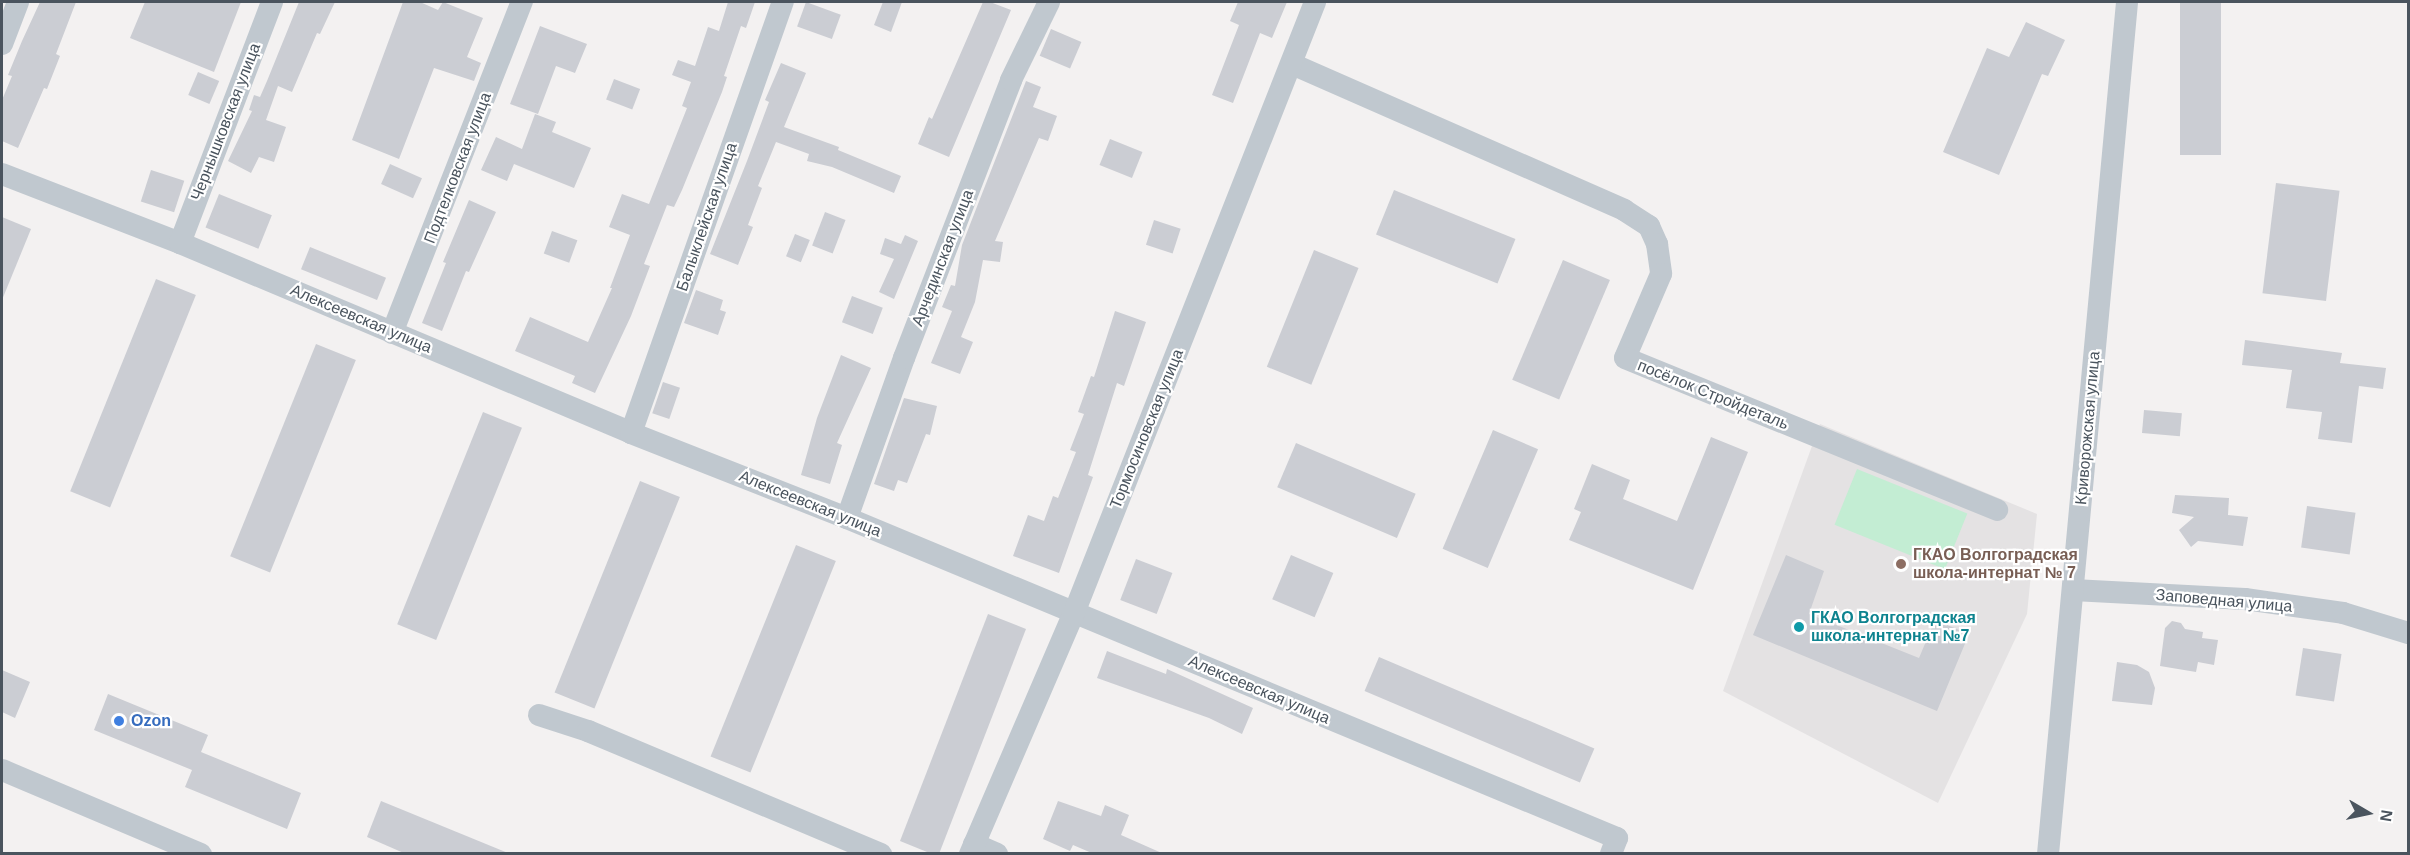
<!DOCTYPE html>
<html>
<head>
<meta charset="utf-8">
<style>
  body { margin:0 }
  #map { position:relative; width:2410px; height:855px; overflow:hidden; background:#f3f1f1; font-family:Helvetica,sans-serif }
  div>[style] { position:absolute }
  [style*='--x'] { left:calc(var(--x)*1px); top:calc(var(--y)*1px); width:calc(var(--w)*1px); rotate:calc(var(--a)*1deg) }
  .education>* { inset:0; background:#e4e2e3 }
  .green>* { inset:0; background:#c3edd3; transform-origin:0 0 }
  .building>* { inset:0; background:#cbcdd3; transform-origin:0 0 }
  .minor>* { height:22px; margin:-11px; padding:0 11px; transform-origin:11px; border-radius:11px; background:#c0c8cf }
  .dots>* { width:16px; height:16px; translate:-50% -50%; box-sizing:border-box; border:3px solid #fff; border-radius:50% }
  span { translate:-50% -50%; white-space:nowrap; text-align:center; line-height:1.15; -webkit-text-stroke:4.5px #fff; paint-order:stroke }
  .street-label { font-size:16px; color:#4a545e }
  .education-label { font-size:16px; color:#785e54; font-weight:700 }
  .left { translate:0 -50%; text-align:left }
  .culture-label { font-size:16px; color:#0d838f; font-weight:700 }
  .shop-label { font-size:16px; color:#366cbe; font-weight:700 }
  .frame { position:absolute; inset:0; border:3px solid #4a545e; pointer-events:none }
  .north { position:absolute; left:2338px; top:783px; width:60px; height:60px; -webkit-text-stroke:4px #fff; paint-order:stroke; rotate:99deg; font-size:16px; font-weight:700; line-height:24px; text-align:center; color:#4a545e }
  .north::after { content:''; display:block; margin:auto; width:21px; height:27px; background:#4a545e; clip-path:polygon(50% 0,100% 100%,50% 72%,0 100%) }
</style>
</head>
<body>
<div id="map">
  <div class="education">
    <i style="clip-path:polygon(1820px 424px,2037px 514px,2027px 614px,1938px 803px,1723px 691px)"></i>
  </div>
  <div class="green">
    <i style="left:1857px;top:469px;width:119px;height:60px;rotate:22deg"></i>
  </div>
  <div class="building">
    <i style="clip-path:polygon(40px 2px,76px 2px,56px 54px,60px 56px,47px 89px,44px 88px,18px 148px,2px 141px,2px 100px,12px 76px,8px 75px,22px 41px)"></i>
    <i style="clip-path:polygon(145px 2px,241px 2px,214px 72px,130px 38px)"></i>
    <i style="clip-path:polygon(299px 2px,335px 2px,320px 34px,317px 33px,292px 92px,278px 86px,266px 120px,286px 127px,274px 162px,259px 157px,251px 173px,228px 161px,252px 111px,249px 110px,254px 95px,260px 97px,267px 81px)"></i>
    <i style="clip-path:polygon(403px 2px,420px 2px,438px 10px,443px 2px,483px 18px,467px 57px,481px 63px,474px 81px,434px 68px,399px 159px,352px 140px)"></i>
    <i style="clip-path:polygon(728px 2px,755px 2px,746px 28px,741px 26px,724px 76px,727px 77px,722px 92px,682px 190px,674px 207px,667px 205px,644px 264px,650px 266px,631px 316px,595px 393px,572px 383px,575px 376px,515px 351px,530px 317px,588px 342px,612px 288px,610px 288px,630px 235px,609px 227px,622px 194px,649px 204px,687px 108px,682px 106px,691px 82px,672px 75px,678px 60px,695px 66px,708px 27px,719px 31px)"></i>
    <i style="left:806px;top:2px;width:37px;height:26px;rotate:20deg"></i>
    <i style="clip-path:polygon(883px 2px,902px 2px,891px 32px,874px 25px)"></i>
    <i style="clip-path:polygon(983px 2px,990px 2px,1011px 10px,949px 157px,918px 144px,929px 117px,932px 119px)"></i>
    <i style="clip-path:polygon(1238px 2px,1287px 2px,1272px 38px,1260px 33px,1233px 103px,1212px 95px,1239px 25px,1230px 21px)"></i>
    <i style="left:2180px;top:2px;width:41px;height:153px"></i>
    <i style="clip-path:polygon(2026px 22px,2065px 40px,2048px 76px,2042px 74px,1999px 175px,1943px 152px,1987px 48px,2009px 57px)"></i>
    <i style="clip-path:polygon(540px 26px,587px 44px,575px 73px,556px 66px,538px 114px,510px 104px)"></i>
    <i style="left:1051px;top:29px;width:33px;height:29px;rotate:23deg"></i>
    <i style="clip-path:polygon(781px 63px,806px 73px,784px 127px,839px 147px,838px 150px,901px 176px,894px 193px,832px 167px,807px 161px,809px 154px,776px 142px,758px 186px,762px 188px,748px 225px,753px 227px,738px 265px,710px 254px,747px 161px,769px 102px,765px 100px)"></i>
    <i style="left:198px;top:72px;width:23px;height:25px;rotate:23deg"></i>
    <i style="left:614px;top:79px;width:28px;height:22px;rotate:21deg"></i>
    <i style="clip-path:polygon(1026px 81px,1041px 87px,1033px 107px,1057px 116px,1048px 141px,1039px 138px,995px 241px,1003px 242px,1000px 262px,983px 260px,975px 302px,961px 337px,973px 342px,960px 374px,931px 363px,952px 311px,942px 307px,951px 285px,955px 286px,962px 245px)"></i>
    <i style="clip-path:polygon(535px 114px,556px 122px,552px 132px,591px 148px,574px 188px,514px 164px,507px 181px,481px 170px,496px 137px,522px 149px)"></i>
    <i style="left:1110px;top:139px;width:35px;height:28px;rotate:22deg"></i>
    <i style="left:390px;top:164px;width:35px;height:22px;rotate:24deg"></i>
    <i style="left:151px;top:170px;width:35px;height:33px;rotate:18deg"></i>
    <i style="left:2276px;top:183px;width:64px;height:111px;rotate:7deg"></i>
    <i style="left:1394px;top:190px;width:131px;height:48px;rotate:22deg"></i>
    <i style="left:219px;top:194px;width:57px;height:36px;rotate:22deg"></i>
    <i style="clip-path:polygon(469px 200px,496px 212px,469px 272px,466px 271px,442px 331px,422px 323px,446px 263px,443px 262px)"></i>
    <i style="left:825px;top:212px;width:22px;height:36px;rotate:21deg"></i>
    <i style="clip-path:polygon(2px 217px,31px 229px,2px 300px)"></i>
    <i style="left:1154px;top:220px;width:28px;height:26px;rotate:18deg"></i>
    <i style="left:552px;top:231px;width:27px;height:24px;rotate:20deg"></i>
    <i style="left:795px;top:234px;width:16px;height:24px;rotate:22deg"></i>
    <i style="clip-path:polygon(905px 235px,918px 241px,894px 299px,879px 292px,894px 259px,880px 254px,885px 238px,901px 244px)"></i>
    <i style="left:310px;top:247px;width:82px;height:24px;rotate:22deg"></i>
    <i style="left:1314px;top:250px;width:48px;height:126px;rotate:22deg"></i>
    <i style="left:1563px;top:260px;width:51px;height:130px;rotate:23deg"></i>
    <i style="left:156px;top:279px;width:43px;height:229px;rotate:22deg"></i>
    <i style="clip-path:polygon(696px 290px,723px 300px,720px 310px,726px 312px,718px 335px,684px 323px)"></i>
    <i style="left:852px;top:296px;width:33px;height:28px;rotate:21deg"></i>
    <i style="clip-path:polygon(1115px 311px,1146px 322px,1124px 386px,1117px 383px,1088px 475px,1093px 477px,1059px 573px,1013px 556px,1028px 515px,1044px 521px,1053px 496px,1058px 498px,1076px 452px,1070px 450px,1084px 414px,1078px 412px,1091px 376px,1094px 377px)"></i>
    <i style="clip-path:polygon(2245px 340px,2342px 353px,2340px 363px,2386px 368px,2383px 389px,2359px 386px,2352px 443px,2318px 439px,2322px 412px,2286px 408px,2292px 370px,2242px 365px)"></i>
    <i style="left:316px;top:344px;width:43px;height:229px;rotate:22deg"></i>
    <i style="clip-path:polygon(841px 355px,871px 368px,837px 443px,842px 445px,830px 484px,801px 475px,817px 418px)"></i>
    <i style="left:663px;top:382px;width:18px;height:33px;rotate:19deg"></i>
    <i style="clip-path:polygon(904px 398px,937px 406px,930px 435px,926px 434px,907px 483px,898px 480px,894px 491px,874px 484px)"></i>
    <i style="left:2144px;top:410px;width:38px;height:23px;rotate:5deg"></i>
    <i style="left:483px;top:412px;width:42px;height:229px;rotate:22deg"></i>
    <i style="left:1493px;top:430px;width:49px;height:129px;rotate:23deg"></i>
    <i style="clip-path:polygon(1711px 437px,1748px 452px,1693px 590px,1569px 540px,1581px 512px,1574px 509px,1592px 464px,1630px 480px,1623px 499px,1677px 521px)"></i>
    <i style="left:1296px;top:443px;width:130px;height:48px;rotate:23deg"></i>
    <i style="left:640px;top:481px;width:43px;height:228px;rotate:22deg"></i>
    <i style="clip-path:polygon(2175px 495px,2229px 498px,2228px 515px,2248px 517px,2243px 546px,2198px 541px,2191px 547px,2179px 530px,2194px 517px,2172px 513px)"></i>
    <i style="left:2307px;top:506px;width:49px;height:42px;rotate:8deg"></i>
    <i style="left:796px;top:545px;width:43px;height:228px;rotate:22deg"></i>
    <i style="left:1291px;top:555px;width:46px;height:48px;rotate:23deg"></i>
    <i style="clip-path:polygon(1786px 555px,1824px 571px,1809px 614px,1919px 658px,1935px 620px,1969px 634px,1937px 711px,1753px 635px)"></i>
    <i style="left:1136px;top:559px;width:39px;height:44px;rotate:21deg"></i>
    <i style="clip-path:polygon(988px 614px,1026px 629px,939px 854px,932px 854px,900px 841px)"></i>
    <i style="clip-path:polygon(2172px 621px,2181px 623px,2185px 629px,2203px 632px,2202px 638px,2218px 640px,2214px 665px,2198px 662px,2196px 672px,2160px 666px,2165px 628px)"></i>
    <i style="left:2303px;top:648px;width:39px;height:48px;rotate:9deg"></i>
    <i style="clip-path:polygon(1107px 651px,1166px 674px,1167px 669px,1253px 708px,1242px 734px,1209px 718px,1097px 678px)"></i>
    <i style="left:1379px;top:657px;width:234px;height:37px;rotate:23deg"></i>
    <i style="clip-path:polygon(2117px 662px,2137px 665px,2149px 672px,2155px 688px,2152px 705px,2112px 701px)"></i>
    <i style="clip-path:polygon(2px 670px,30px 682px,15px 718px,2px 712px)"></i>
    <i style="clip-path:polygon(108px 694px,208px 735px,201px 752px,301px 793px,287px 829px,185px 787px,192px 770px,94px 730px)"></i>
    <i style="clip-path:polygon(381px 801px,508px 853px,507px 854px,406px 854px,367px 837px)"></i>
    <i style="clip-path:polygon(1058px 801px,1101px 816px,1105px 805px,1129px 815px,1121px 835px,1164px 854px,1094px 854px,1073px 845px,1070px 851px,1043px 839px)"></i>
  </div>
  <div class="minor">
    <i style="--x:2;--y:44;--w:45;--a:-69.1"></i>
    <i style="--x:1292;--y:64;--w:363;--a:23.7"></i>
    <i style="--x:1624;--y:210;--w:30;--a:33"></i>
    <i style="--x:1649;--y:226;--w:20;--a:66"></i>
    <i style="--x:1657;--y:244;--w:30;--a:82"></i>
    <i style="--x:1661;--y:274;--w:91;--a:113.2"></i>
    <i style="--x:1625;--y:358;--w:402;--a:22.2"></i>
    <i style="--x:2;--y:174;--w:191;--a:21.2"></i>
    <i style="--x:180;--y:243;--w:489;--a:22.8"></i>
    <i style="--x:631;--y:433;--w:232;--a:21.5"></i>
    <i style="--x:847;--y:518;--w:834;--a:22.57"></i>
    <i style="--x:1617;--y:838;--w:17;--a:111"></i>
    <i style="--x:180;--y:243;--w:258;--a:-69.1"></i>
    <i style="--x:392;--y:333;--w:356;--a:-68.6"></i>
    <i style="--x:631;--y:433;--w:457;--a:-70.6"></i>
    <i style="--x:847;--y:518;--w:170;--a:-70.4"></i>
    <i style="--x:904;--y:358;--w:298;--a:-68.9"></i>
    <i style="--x:1011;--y:80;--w:87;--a:-64"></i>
    <i style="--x:2073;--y:590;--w:172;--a:3"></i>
    <i style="--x:2245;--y:599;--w:99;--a:8.1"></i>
    <i style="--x:2343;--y:613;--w:68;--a:17.1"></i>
    <i style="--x:539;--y:715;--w:52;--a:18.1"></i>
    <i style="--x:588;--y:731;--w:318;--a:22.8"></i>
    <i style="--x:2;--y:770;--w:216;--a:22.9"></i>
    <i style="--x:974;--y:844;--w:25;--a:23"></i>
    <i style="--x:970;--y:854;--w:262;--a:-66.7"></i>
    <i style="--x:1074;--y:613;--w:657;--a:-68.47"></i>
    <i style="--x:2048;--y:854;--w:856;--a:-84.7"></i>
  </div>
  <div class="dots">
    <i style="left:1901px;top:564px;background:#8d6e63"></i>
    <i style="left:1799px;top:627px;background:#0f9aa8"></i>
    <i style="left:119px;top:721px;background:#3f7fe0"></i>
  </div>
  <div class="street-label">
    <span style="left:226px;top:122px;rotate:-69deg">Чернышковская улица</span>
    <span style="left:458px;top:168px;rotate:-69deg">Подтелковская улица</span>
    <span style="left:707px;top:217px;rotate:-71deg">Балыклейская улица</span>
    <span style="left:943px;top:258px;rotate:-69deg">Арчединская улица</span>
    <span style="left:361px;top:319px;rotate:23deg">Алексеевская улица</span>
    <span style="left:1713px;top:395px;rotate:22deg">посёлок Стройдеталь</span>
    <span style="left:2088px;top:428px;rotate:-85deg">Криворожская улица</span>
    <span style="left:1147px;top:429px;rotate:-68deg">Тормосиновская улица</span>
    <span style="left:810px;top:504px;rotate:22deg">Алексеевская улица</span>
    <span style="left:2224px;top:601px;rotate:5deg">Заповедная улица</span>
    <span style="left:1259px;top:690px;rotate:23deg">Алексеевская улица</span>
  </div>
  <div class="education-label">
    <span class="left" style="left:1913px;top:564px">ГКАО Волгоградская<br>школа-интернат № 7</span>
  </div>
  <div class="culture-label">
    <span class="left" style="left:1811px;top:627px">ГКАО Волгоградская<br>школа-интернат №7</span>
  </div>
  <div class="shop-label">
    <span class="left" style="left:131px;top:721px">Ozon</span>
  </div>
  <div class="frame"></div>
  <div class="north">N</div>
</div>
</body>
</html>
